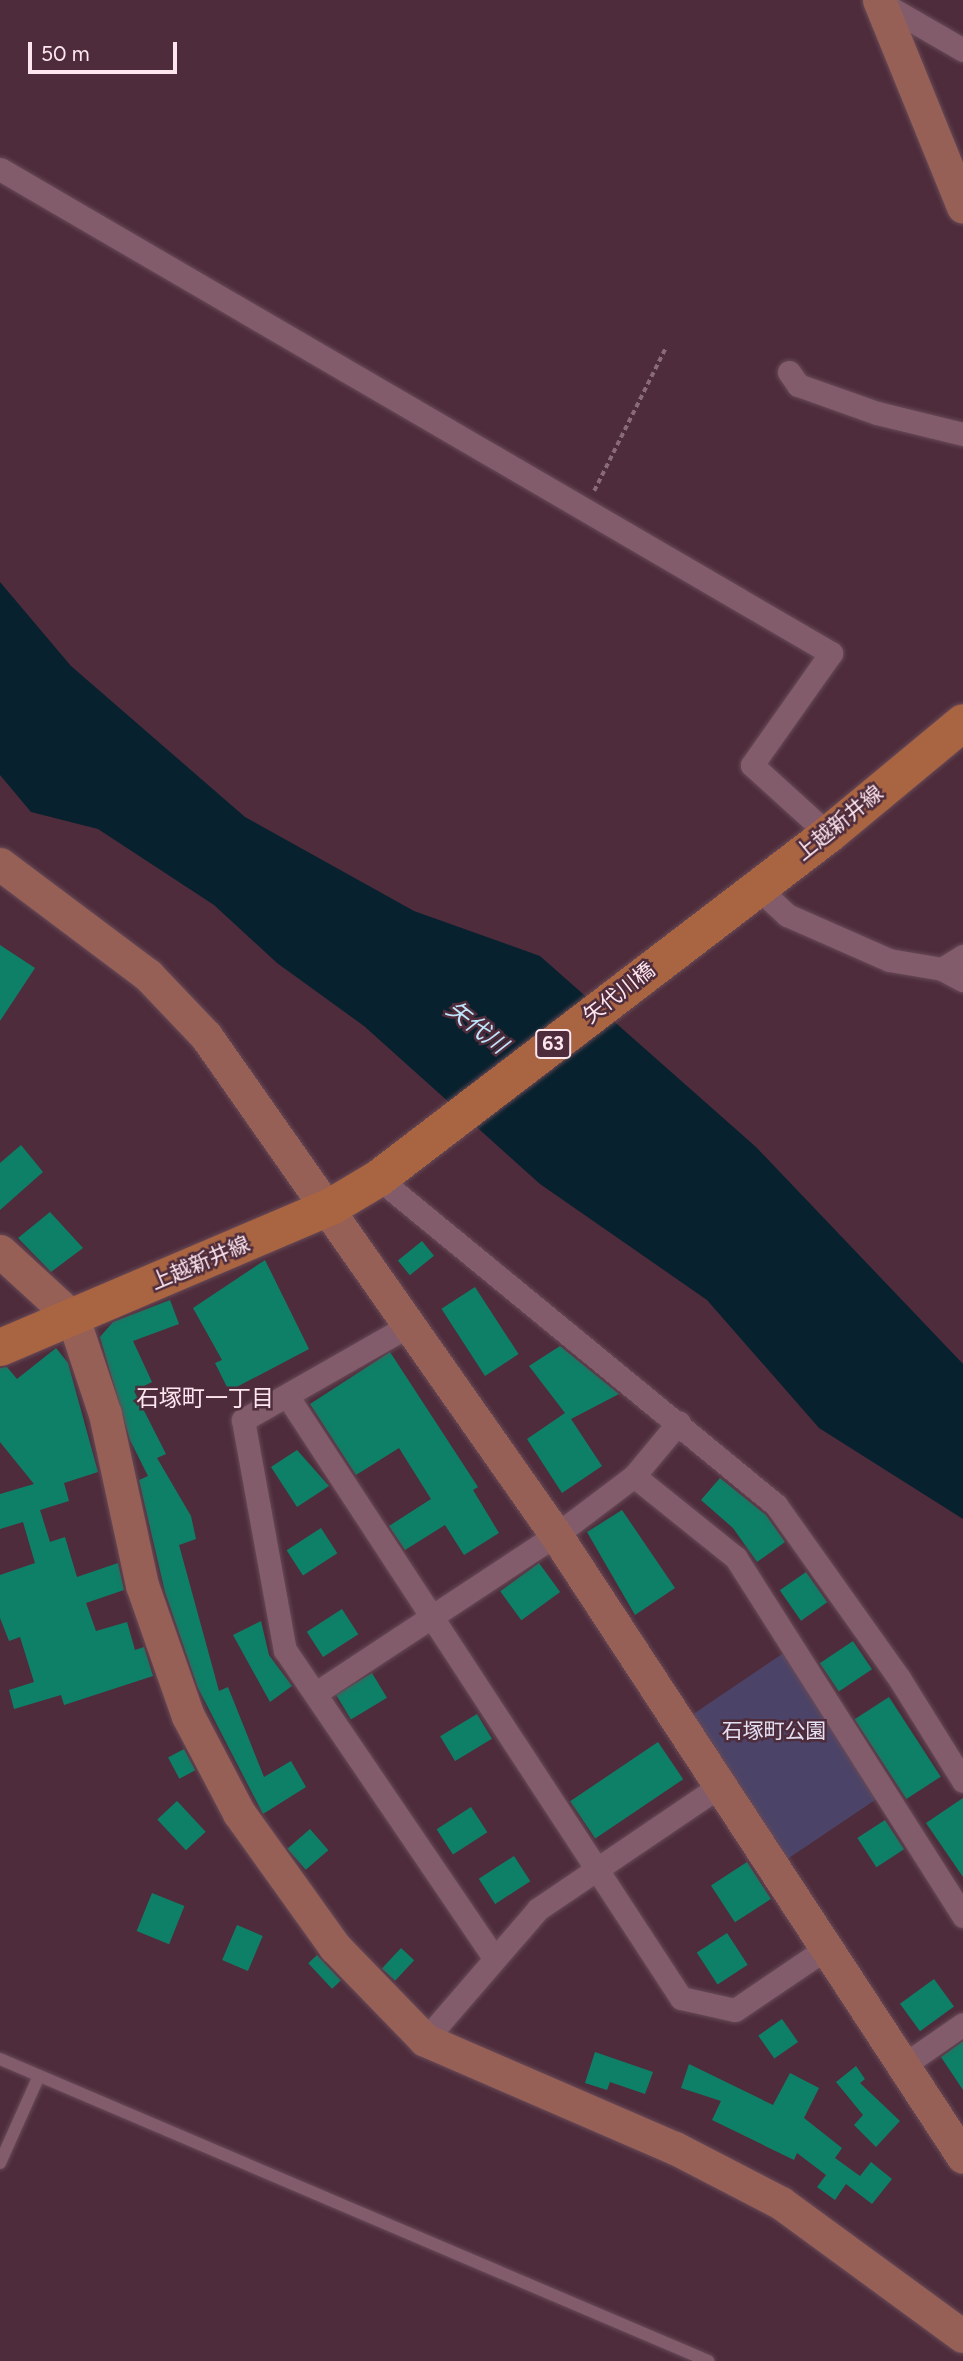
<!DOCTYPE html>
<html>
<head>
<meta charset="utf-8">
<style>
  body { margin:0 }
  #map { position:relative; width:963px; height:2361px; overflow:hidden; background:#4e2c3b; font-family:Figtree,"Noto Sans JP",sans-serif }
  div>[style] { position:absolute }
  [style*='--x'] { left:calc(var(--x)*1px); top:calc(var(--y)*1px); width:calc(var(--w)*1px); rotate:calc(var(--a)*1deg) }
  .green>* { inset:0; background:#4c4468; transform-origin:0 0 }
  .water>* { inset:0; background:#08212e }
  .building>* { inset:0; background:#0f8068; transform-origin:0 0 }
  .path>* { height:3.5px; margin-top:-1.75px; transform-origin:0; background:repeating-linear-gradient(90deg,#896a77 0 5px,transparent 0 8.5px) }
  .roads { filter:drop-shadow(0 0 2px #684a57) drop-shadow(0 0 2px #684a57) }
  .lane>* { height:12px; margin:-6px; padding:0 6px; transform-origin:6px; border-radius:6px; background:#825c6b }
  .street>* { height:23px; margin:-11.5px; padding:0 11.5px; transform-origin:11.5px; border-radius:11.5px; background:#825c6b }
  .secondary>* { height:33px; margin:-16.5px; padding:0 16.5px; transform-origin:16.5px; border-radius:16.5px; background:#966057 }
  .primary>* { height:37px; margin:-18.5px; padding:0 18.5px; transform-origin:18.5px; border-radius:18.5px; background:#a96442 }
  span { translate:-50% -50%; white-space:nowrap; text-align:center; line-height:1.15; -webkit-text-stroke:5px #4e2c3b; paint-order:stroke }
  .shield-label span { padding:2px 5px; background:#4e2c3b; border:2px solid; border-radius:5px; -webkit-text-stroke-width:0 }
  .shield-label { font-size:19px; color:#fee6ef; font-weight:700 }
  .street-label { font-size:21px; color:#fee6ef }
  .park-label { font-size:21px; color:#e3e0f3 }
  .water-label { font-size:23px; color:#bfe6fd; font-style:italic }
  .neighbourhood-label { font-size:23px; color:#fee6ef }
  .scale { position:absolute; left:28px; top:42px; width:149px; height:32px; box-sizing:border-box; border:4px solid #fee6ef; border-top:0; padding-left:9px; font-size:21px; line-height:24px; white-space:nowrap; color:#fee6ef; -webkit-text-stroke:5px #4e2c3b; paint-order:stroke }
</style>
</head>
<body>
<div id="map">
  <div class="green">
    <i style="left:788px;top:1650px;width:173px;height:117px;rotate:56deg"></i>
  </div>
  <div class="water">
    <i style="clip-path:polygon(0 582px,71px 666px,245px 817px,414px 911px,540px 956px,756px 1147px,963px 1364px,963px 1519px,819px 1428px,707px 1300px,540px 1184px,364px 1026px,277px 963px,214px 905px,98px 829px,31px 812px,0 775px)"></i>
  </div>
  <div class="building">
    <i style="clip-path:polygon(0 945px,35px 968px,0 1021px)"></i>
    <i style="clip-path:polygon(21px 1145px,43px 1172px,0 1210px,0 1163px)"></i>
    <i style="clip-path:polygon(50px 1212px,83px 1248px,51px 1272px,18px 1238px)"></i>
    <i style="left:422px;top:1241px;width:19px;height:31px;rotate:51deg"></i>
    <i style="clip-path:polygon(265px 1260px,309px 1349px,229px 1391px,215px 1363px,222px 1360px,193px 1308px)"></i>
    <i style="left:475px;top:1287px;width:80px;height:40px;rotate:57deg"></i>
    <i style="clip-path:polygon(170px 1300px,179px 1324px,133px 1341px,152px 1382px,134px 1391px,166px 1454px,157px 1458px,191px 1516px,196px 1539px,179px 1545px,219px 1691px,228px 1687px,264px 1777px,291px 1761px,306px 1787px,263px 1814px,198px 1688px,165px 1592px,139px 1480px,148px 1476px,130px 1440px,100px 1337px,113px 1322px)"></i>
    <i style="clip-path:polygon(560px 1346px,619px 1394px,571px 1419px,602px 1466px,562px 1493px,527px 1439px,565px 1413px,529px 1366px)"></i>
    <i style="clip-path:polygon(56px 1348px,68px 1363px,98px 1472px,64px 1483px,69px 1501px,40px 1510px,50px 1542px,65px 1537px,77px 1577px,118px 1563px,124px 1590px,86px 1603px,96px 1631px,127px 1622px,135px 1650px,144px 1647px,153px 1676px,64px 1705px,61px 1695px,14px 1709px,9px 1690px,34px 1682px,20px 1637px,9px 1641px,0 1618px,0 1575px,35px 1563px,23px 1522px,0 1529px,0 1494px,34px 1484px,0 1442px,0 1368px,7px 1367px,17px 1379px)"></i>
    <i style="clip-path:polygon(390px 1352px,478px 1487px,473px 1490px,499px 1533px,464px 1555px,445px 1525px,405px 1550px,389px 1526px,431px 1499px,399px 1448px,356px 1475px,310px 1404px)"></i>
    <i style="clip-path:polygon(297px 1450px,329px 1486px,297px 1507px,271px 1467px)"></i>
    <i style="clip-path:polygon(720px 1478px,766px 1515px,785px 1542px,757px 1562px,733px 1528px,701px 1500px)"></i>
    <i style="clip-path:polygon(622px 1510px,675px 1588px,635px 1615px,587px 1532px)"></i>
    <i style="left:321px;top:1528px;width:30px;height:41px;rotate:57deg"></i>
    <i style="left:539px;top:1563px;width:36px;height:48px;rotate:54deg"></i>
    <i style="left:806px;top:1572px;width:37px;height:32px;rotate:55deg"></i>
    <i style="left:342px;top:1609px;width:30px;height:42px;rotate:57deg"></i>
    <i style="clip-path:polygon(261px 1621px,269px 1655px,292px 1686px,270px 1702px,233px 1635px)"></i>
    <i style="left:853px;top:1641px;width:34px;height:40px;rotate:56deg"></i>
    <i style="left:372px;top:1673px;width:29px;height:42px;rotate:59deg"></i>
    <i style="left:889px;top:1697px;width:95px;height:41px;rotate:57deg"></i>
    <i style="left:477px;top:1714px;width:29px;height:43px;rotate:59deg"></i>
    <i style="left:658px;top:1742px;width:45px;height:106px;rotate:56deg"></i>
    <i style="left:184px;top:1749px;width:24px;height:18px;rotate:62deg"></i>
    <i style="clip-path:polygon(963px 1798px,963px 1877px,926px 1823px)"></i>
    <i style="left:177px;top:1801px;width:42px;height:27px;rotate:47deg"></i>
    <i style="left:471px;top:1807px;width:30px;height:41px;rotate:57deg"></i>
    <i style="left:885px;top:1820px;width:35px;height:33px;rotate:57deg"></i>
    <i style="left:310px;top:1829px;width:28px;height:30px;rotate:49deg"></i>
    <i style="left:514px;top:1856px;width:30px;height:42px;rotate:57deg"></i>
    <i style="left:747px;top:1862px;width:44px;height:43px;rotate:57deg"></i>
    <i style="left:152px;top:1893px;width:35px;height:41px;rotate:22deg"></i>
    <i style="left:237px;top:1925px;width:28px;height:38px;rotate:23deg"></i>
    <i style="left:727px;top:1933px;width:38px;height:36px;rotate:57deg"></i>
    <i style="left:401px;top:1948px;width:18px;height:28px;rotate:43deg"></i>
    <i style="left:317px;top:1955px;width:35px;height:12px;rotate:47deg"></i>
    <i style="left:934px;top:1979px;width:34px;height:42px;rotate:54deg"></i>
    <i style="left:782px;top:2019px;width:28px;height:29px;rotate:55deg"></i>
    <i style="clip-path:polygon(963px 2041px,963px 2090px,941px 2057px)"></i>
    <i style="clip-path:polygon(595px 2052px,653px 2072px,645px 2094px,610px 2082px,607px 2090px,585px 2083px)"></i>
    <i style="clip-path:polygon(689px 2064px,773px 2105px,790px 2073px,819px 2088px,804px 2118px,842px 2148px,835px 2158px,860px 2176px,871px 2162px,892px 2179px,872px 2204px,846px 2184px,835px 2200px,817px 2187px,826px 2175px,797px 2153px,794px 2160px,712px 2120px,721px 2101px,681px 2088px)"></i>
    <i style="clip-path:polygon(856px 2066px,865px 2079px,860px 2083px,900px 2121px,876px 2147px,854px 2125px,863px 2115px,836px 2082px)"></i>
  </div>
  <div class="path">
    <i style="--x:594;--y:491;--w:159;--a:-63.4"></i>
  </div>
  <div class="roads">
    <div class="lane">
      <i style="--x:0;--y:2059;--w:770;--a:23.1"></i>
      <i style="--x:0;--y:2163;--w:95;--a:-65.9"></i>
    </div>
    <div class="street">
      <i style="--x:880;--y:2;--w:96;--a:30"></i>
      <i style="--x:0;--y:169;--w:962;--a:30.22"></i>
      <i style="--x:831;--y:653;--w:137;--a:125.2"></i>
      <i style="--x:752;--y:765;--w:103;--a:42.2"></i>
      <i style="--x:789;--y:372;--w:16;--a:55"></i>
      <i style="--x:798;--y:385;--w:84;--a:19.5"></i>
      <i style="--x:877;--y:413;--w:89;--a:13.7"></i>
      <i style="--x:758;--y:888;--w:40;--a:43"></i>
      <i style="--x:787;--y:915;--w:111;--a:23.8"></i>
      <i style="--x:889;--y:960;--w:54;--a:9.6"></i>
      <i style="--x:942;--y:969;--w:24;--a:28"></i>
      <i style="--x:942;--y:969;--w:25;--a:-32"></i>
      <i style="--x:378;--y:1178;--w:515;--a:39.41"></i>
      <i style="--x:776;--y:1505;--w:212;--a:54.6"></i>
      <i style="--x:899;--y:1678;--w:121;--a:58.1"></i>
      <i style="--x:408;--y:1326;--w:190;--a:150.3"></i>
      <i style="--x:243;--y:1420;--w:234;--a:79.7"></i>
      <i style="--x:285;--y:1650;--w:369;--a:55.8"></i>
      <i style="--x:288;--y:1397;--w:718;--a:56.82"></i>
      <i style="--x:681;--y:1998;--w:55;--a:12.5"></i>
      <i style="--x:735;--y:2010;--w:105;--a:-34.1"></i>
      <i style="--x:634;--y:1476;--w:131;--a:38.8"></i>
      <i style="--x:736;--y:1558;--w:424;--a:57.6"></i>
      <i style="--x:316;--y:1693;--w:287;--a:-33.4"></i>
      <i style="--x:556;--y:1535;--w:98;--a:-37.1"></i>
      <i style="--x:634;--y:1476;--w:70;--a:-50.2"></i>
      <i style="--x:425;--y:2040;--w:173;--a:-49.2"></i>
      <i style="--x:538;--y:1909;--w:217;--a:-34.1"></i>
      <i style="--x:901;--y:2067;--w:75;--a:-34.7"></i>
    </div>
    <div class="secondary">
      <i style="--x:879;--y:0;--w:223;--a:67.9"></i>
      <i style="--x:0;--y:864;--w:185;--a:36.9"></i>
      <i style="--x:148;--y:975;--w:84;--a:46.4"></i>
      <i style="--x:206;--y:1036;--w:610;--a:54.95"></i>
      <i style="--x:556;--y:1535;--w:743;--a:56.8"></i>
      <i style="--x:0;--y:1251;--w:99;--a:42.5"></i>
      <i style="--x:73;--y:1318;--w:101;--a:71.6"></i>
      <i style="--x:105;--y:1414;--w:175;--a:77.8"></i>
      <i style="--x:142;--y:1585;--w:139;--a:70.7"></i>
      <i style="--x:188;--y:1716;--w:110;--a:62.3"></i>
      <i style="--x:239;--y:1813;--w:165;--a:54.4"></i>
      <i style="--x:335;--y:1947;--w:129;--a:45.9"></i>
      <i style="--x:425;--y:2040;--w:272;--a:23.4"></i>
      <i style="--x:675;--y:2148;--w:119;--a:27.4"></i>
      <i style="--x:781;--y:2203;--w:225;--a:36.2"></i>
    </div>
    <div class="primary">
      <i style="--x:0;--y:1347;--w:360;--a:-23.1"></i>
      <i style="--x:331;--y:1206;--w:55;--a:-30.8"></i>
      <i style="--x:378;--y:1178;--w:566;--a:-37.4"></i>
      <i style="--x:828;--y:834;--w:175;--a:-39.7"></i>
    </div>
  </div>
  <div class="shield-label">
    <span style="left:553px;top:1044px">63</span>
  </div>
  <div class="street-label">
    <span style="left:839px;top:823px;rotate:-39deg">上越新井線</span>
    <span style="left:619px;top:993px;rotate:-38deg">矢代川橋</span>
    <span style="left:200px;top:1263px;rotate:-23deg">上越新井線</span>
  </div>
  <div class="park-label">
    <span style="left:774px;top:1731px">石塚町公園</span>
  </div>
  <div class="water-label">
    <span style="left:477px;top:1027px;rotate:38deg">矢代川</span>
  </div>
  <div class="neighbourhood-label">
    <span style="left:205px;top:1398px">石塚町一丁目</span>
  </div>
  <div class="scale">50 m</div>
</div>
</body>
</html>
